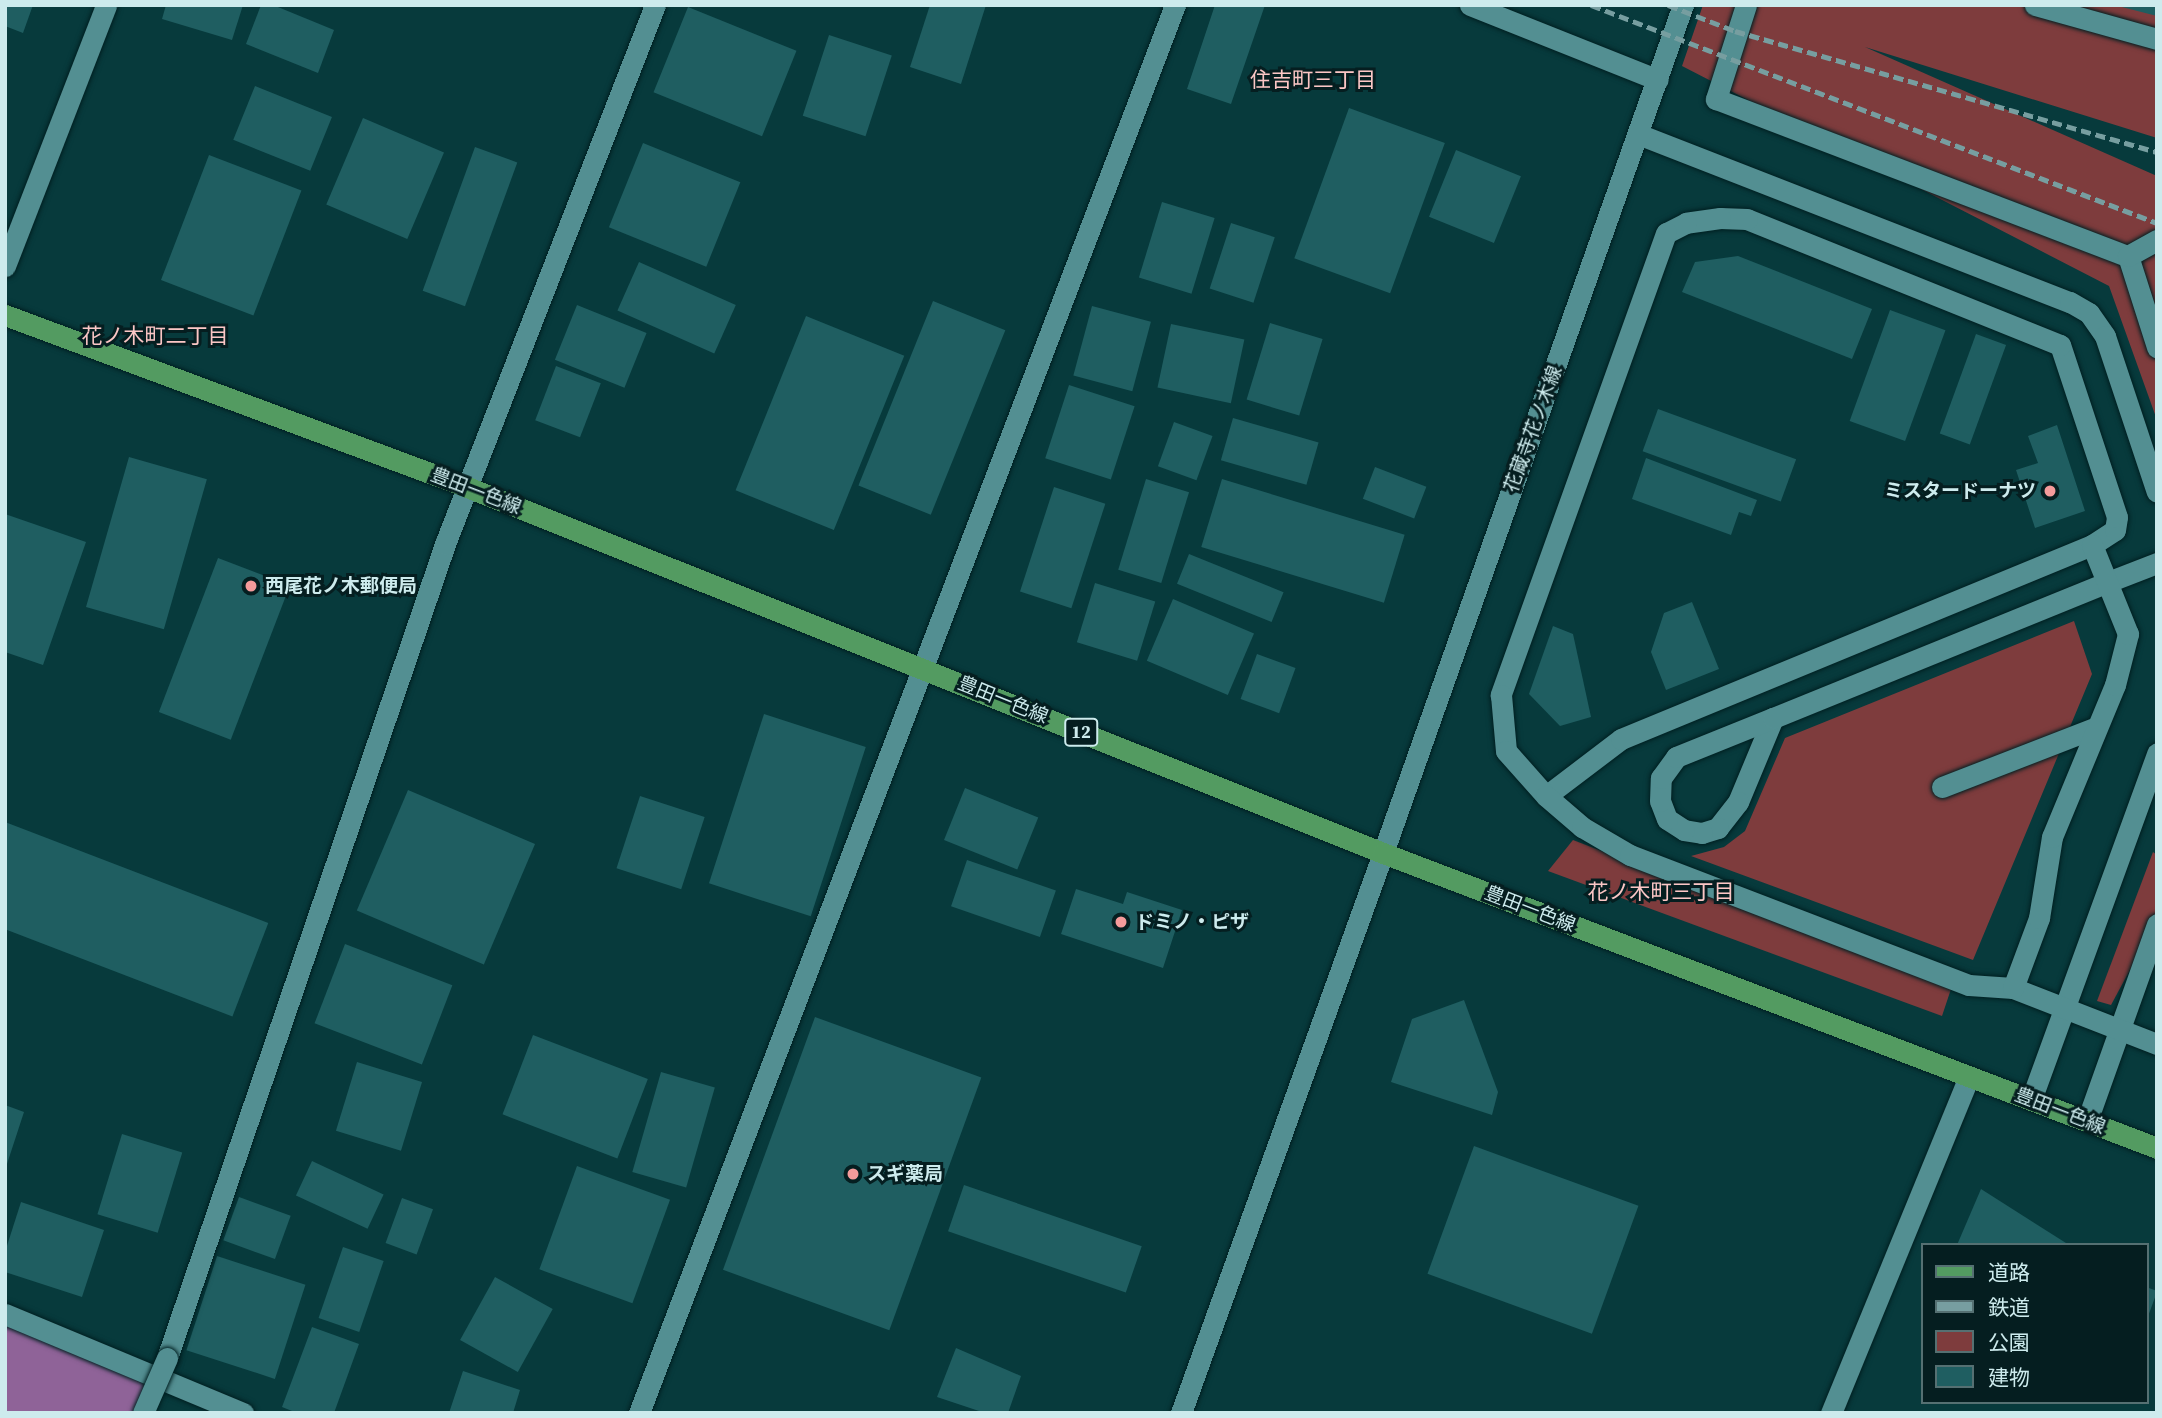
<!DOCTYPE html>
<html>
<head>
<meta charset="utf-8">
<style>
  body { margin:0 }
  #map { position:relative; width:2162px; height:1418px; overflow:hidden; background:#073a3c; font-family:"Source Serif 4","Noto Sans JP",serif }
  div>[style] { position:absolute }
  [style*='--x'] { left:calc(var(--x)*1px); top:calc(var(--y)*1px); width:calc(var(--w)*1px); rotate:calc(var(--a)*1deg) }
  .green>* { inset:0; background:#7e3c3d }
  .water>* { inset:0; background:#8f6398 }
  .river>* { height:94px; margin:-47px; padding:0 47px; transform-origin:47px; border-radius:47px; background:#8f6398 }
  .building>* { inset:0; background:#1f5e61; transform-origin:0 0 }
  .roads { filter:drop-shadow(0 0 2px #001f21) drop-shadow(0 0 2px #001f21) }
  .service>* { height:21px; margin:-10.5px; padding:0 10.5px; transform-origin:10.5px; border-radius:10.5px; background:#538f92 }
  .pedestrian>* { height:21px; margin:-10.5px; padding:0 10.5px; transform-origin:10.5px; border-radius:10.5px; background:#538f92 }
  .minor>* { height:21px; margin:-10.5px; padding:0 10.5px; transform-origin:10.5px; border-radius:10.5px; background:#538f92 }
  .tertiary>* { height:21px; margin:-10.5px; padding:0 10.5px; transform-origin:10.5px; border-radius:10.5px; background:#538f92 }
  .secondary>* { height:21px; margin:-10.5px; padding:0 10.5px; transform-origin:10.5px; border-radius:10.5px; background:#538f92 }
  .primary>* { height:21px; margin:-10.5px; padding:0 10.5px; transform-origin:10.5px; border-radius:10.5px; background:#539b61 }
  .rail>* { height:5px; margin-top:-2.5px; transform-origin:0; background:repeating-linear-gradient(90deg,#779ea0 0 10px,transparent 0 15px) }
  .bridges { filter:drop-shadow(0 0 2px #001f21) drop-shadow(0 0 2px #001f21) }
  .minor-bridge>* { height:21px; margin:-10.5px; padding:0 10.5px; transform-origin:10.5px; border-radius:10.5px; background:#538f92 }
  .dots>* { width:19px; height:19px; translate:-50% -50%; box-sizing:border-box; border:4px solid #051e20; border-radius:50% }
  span { translate:-50% -50%; white-space:nowrap; text-align:center; line-height:1.15; -webkit-text-stroke:6px #051e20; paint-order:stroke }
  .shield-label span { padding:2px 5px; background:#051e20; border:2px solid; border-radius:5px; -webkit-text-stroke-width:0 }
  .shield-label { font-size:18px; color:#cdebed; font-weight:700 }
  .street-label { font-size:19px; color:#cdebed }
  .poi-label { font-size:19px; color:#cdebed; font-weight:700 }
  .right { translate:-100% -50%; text-align:right }
  .left { translate:0 -50%; text-align:left }
  .neighbourhood-label { font-size:21px; color:#fbc6c5 }
  .frame { position:absolute; inset:0; border:7px solid #cdebed; pointer-events:none }
  .legend { position:absolute; left:1921px; top:1243px; width:228px; height:161px; box-sizing:border-box; background:#051e20; border:2px solid #557072; margin:0; padding:9px 12px; list-style:none; font-size:21px; color:#cdebed }
  .legend li { display:flex; align-items:center; gap:14px; height:35px }
  .legend b { width:35px; border:2px solid #557072 }
</style>
</head>
<body>
<div id="map">
  <div class="green">
    <i style="clip-path:polygon(1703px 5px,2157px 5px,2157px 138px,1865px 47px,2157px 176px,2157px 420px,2109px 286px,1682px 66px)"></i>
    <i style="clip-path:polygon(2074px 621px,2092px 674px,1973px 960px,1691px 856px,1724px 847px,1745px 831px,1785px 738px)"></i>
    <i style="clip-path:polygon(1573px 840px,1952px 986px,1942px 1016px,1548px 871px)"></i>
    <i style="clip-path:polygon(2153px 852px,2157px 855px,2157px 920px,2111px 1005px,2097px 1001px)"></i>
  </div>
  <div class="water">
    <i style="clip-path:polygon(5px 1342px,89px 1375px,74px 1413px,5px 1412px)"></i>
  </div>
  <div class="river">
    <i style="--x:5;--y:1370;--w:111;--a:22.9"></i>
  </div>
  <div class="building">
    <i style="clip-path:polygon(5px 5px,33px 5px,23px 33px,5px 26px)"></i>
    <i style="clip-path:polygon(166px 5px,243px 5px,232px 40px,162px 19px)"></i>
    <i style="clip-path:polygon(261px 5px,273px 5px,334px 30px,318px 73px,246px 44px)"></i>
    <i style="clip-path:polygon(930px 5px,986px 5px,961px 84px,910px 67px)"></i>
    <i style="clip-path:polygon(1215px 5px,1265px 5px,1231px 104px,1187px 89px)"></i>
    <i style="clip-path:polygon(2118px 5px,2157px 5px,2157px 16px,2118px 6px)"></i>
    <i style="left:688px;top:7px;width:117px;height:92px;rotate:22deg"></i>
    <i style="left:829px;top:35px;width:66px;height:85px;rotate:18deg"></i>
    <i style="left:255px;top:86px;width:83px;height:58px;rotate:22deg"></i>
    <i style="left:1349px;top:108px;width:102px;height:160px;rotate:20deg"></i>
    <i style="left:363px;top:118px;width:88px;height:94px;rotate:23deg"></i>
    <i style="left:643px;top:143px;width:105px;height:91px;rotate:22deg"></i>
    <i style="left:475px;top:147px;width:45px;height:153px;rotate:20deg"></i>
    <i style="left:1456px;top:150px;width:70px;height:72px;rotate:22deg"></i>
    <i style="left:209px;top:155px;width:99px;height:134px;rotate:21deg"></i>
    <i style="left:1162px;top:202px;width:55px;height:79px;rotate:17deg"></i>
    <i style="left:1231px;top:223px;width:46px;height:69px;rotate:18deg"></i>
    <i style="clip-path:polygon(1738px 256px,1872px 309px,1852px 359px,1682px 292px,1695px 262px)"></i>
    <i style="left:639px;top:262px;width:106px;height:53px;rotate:24deg"></i>
    <i style="left:933px;top:301px;width:78px;height:199px;rotate:22deg"></i>
    <i style="left:577px;top:305px;width:75px;height:59px;rotate:22deg"></i>
    <i style="left:1092px;top:306px;width:61px;height:72px;rotate:15deg"></i>
    <i style="left:1890px;top:310px;width:59px;height:118px;rotate:20deg"></i>
    <i style="left:806px;top:316px;width:106px;height:188px;rotate:22deg"></i>
    <i style="left:1270px;top:323px;width:55px;height:80px;rotate:17deg"></i>
    <i style="left:1171px;top:324px;width:75px;height:65px;rotate:12deg"></i>
    <i style="left:1976px;top:334px;width:32px;height:106px;rotate:20deg"></i>
    <i style="left:556px;top:366px;width:48px;height:58px;rotate:21deg"></i>
    <i style="left:1069px;top:385px;width:69px;height:77px;rotate:18deg"></i>
    <i style="left:1658px;top:409px;width:147px;height:45px;rotate:20deg"></i>
    <i style="left:1233px;top:418px;width:89px;height:44px;rotate:16deg"></i>
    <i style="left:1174px;top:422px;width:41px;height:47px;rotate:20deg"></i>
    <i style="clip-path:polygon(2057px 425px,2085px 511px,2035px 528px,2016px 470px,2038px 463px,2028px 436px)"></i>
    <i style="left:129px;top:457px;width:81px;height:156px;rotate:16deg"></i>
    <i style="clip-path:polygon(1646px 458px,1757px 500px,1751px 516px,1739px 512px,1731px 535px,1632px 499px)"></i>
    <i style="left:1375px;top:467px;width:55px;height:34px;rotate:21deg"></i>
    <i style="left:1146px;top:479px;width:45px;height:95px;rotate:17deg"></i>
    <i style="left:1222px;top:479px;width:191px;height:71px;rotate:17deg"></i>
    <i style="left:1054px;top:487px;width:54px;height:110px;rotate:18deg"></i>
    <i style="clip-path:polygon(5px 514px,86px 542px,43px 665px,5px 652px)"></i>
    <i style="left:1189px;top:554px;width:102px;height:32px;rotate:22deg"></i>
    <i style="left:218px;top:558px;width:77px;height:165px;rotate:21deg"></i>
    <i style="left:1095px;top:583px;width:63px;height:62px;rotate:17deg"></i>
    <i style="left:1173px;top:599px;width:88px;height:67px;rotate:23deg"></i>
    <i style="clip-path:polygon(1692px 602px,1719px 669px,1666px 690px,1651px 652px,1664px 613px)"></i>
    <i style="clip-path:polygon(1553px 626px,1573px 634px,1591px 717px,1560px 726px,1529px 694px)"></i>
    <i style="left:1257px;top:654px;width:41px;height:48px;rotate:20deg"></i>
    <i style="left:764px;top:714px;width:107px;height:178px;rotate:18deg"></i>
    <i style="left:965px;top:788px;width:79px;height:56px;rotate:22deg"></i>
    <i style="left:408px;top:790px;width:138px;height:131px;rotate:23deg"></i>
    <i style="left:640px;top:796px;width:68px;height:76px;rotate:18deg"></i>
    <i style="left:5px;top:822px;width:282px;height:100px;rotate:21deg"></i>
    <i style="left:967px;top:860px;width:94px;height:49px;rotate:19deg"></i>
    <i style="clip-path:polygon(1076px 889px,1123px 904px,1127px 892px,1182px 910px,1163px 968px,1061px 934px)"></i>
    <i style="left:345px;top:944px;width:115px;height:85px;rotate:21deg"></i>
    <i style="clip-path:polygon(1464px 1000px,1498px 1092px,1492px 1115px,1391px 1082px,1412px 1019px)"></i>
    <i style="left:815px;top:1017px;width:177px;height:269px;rotate:20deg"></i>
    <i style="left:533px;top:1035px;width:123px;height:85px;rotate:21deg"></i>
    <i style="left:357px;top:1062px;width:68px;height:72px;rotate:17deg"></i>
    <i style="left:661px;top:1072px;width:56px;height:104px;rotate:16deg"></i>
    <i style="clip-path:polygon(5px 1105px,24px 1112px,6px 1167px,5px 1167px)"></i>
    <i style="left:122px;top:1134px;width:63px;height:84px;rotate:17deg"></i>
    <i style="left:1474px;top:1146px;width:175px;height:136px;rotate:20deg"></i>
    <i style="left:312px;top:1161px;width:79px;height:38px;rotate:25deg"></i>
    <i style="left:577px;top:1166px;width:99px;height:110px;rotate:20deg"></i>
    <i style="left:964px;top:1185px;width:188px;height:49px;rotate:19deg"></i>
    <i style="clip-path:polygon(1981px 1189px,2066px 1243px,2066px 1245px,1957px 1245px)"></i>
    <i style="left:239px;top:1197px;width:55px;height:46px;rotate:20deg"></i>
    <i style="left:402px;top:1198px;width:33px;height:48px;rotate:20deg"></i>
    <i style="clip-path:polygon(21px 1202px,104px 1230px,82px 1297px,5px 1272px,5px 1252px)"></i>
    <i style="left:343px;top:1247px;width:43px;height:75px;rotate:19deg"></i>
    <i style="left:217px;top:1256px;width:93px;height:99px;rotate:18deg"></i>
    <i style="left:495px;top:1277px;width:66px;height:72px;rotate:29deg"></i>
    <i style="left:2146px;top:1287px;width:12px;height:100px;rotate:20deg"></i>
    <i style="clip-path:polygon(312px 1327px,359px 1344px,334px 1413px,297px 1413px,282px 1407px)"></i>
    <i style="clip-path:polygon(956px 1348px,1021px 1376px,1008px 1413px,985px 1413px,937px 1397px)"></i>
    <i style="clip-path:polygon(463px 1371px,520px 1390px,513px 1413px,449px 1413px)"></i>
  </div>
  <div class="roads">
    <div class="service">
      <i style="--x:1773;--y:718;--w:91;--a:112.6"></i>
      <i style="--x:1738;--y:802;--w:33;--a:128"></i>
      <i style="--x:1718;--y:828;--w:17;--a:163"></i>
      <i style="--x:1702;--y:833;--w:18;--a:-171"></i>
      <i style="--x:1684;--y:830;--w:20;--a:-147"></i>
      <i style="--x:1667;--y:819;--w:19;--a:-111"></i>
      <i style="--x:1660;--y:801;--w:23;--a:-88"></i>
      <i style="--x:1661;--y:778;--w:26;--a:-54"></i>
      <i style="--x:1676;--y:757;--w:105;--a:-21.9"></i>
      <i style="--x:1773;--y:718;--w:362;--a:-22.1"></i>
      <i style="--x:2108;--y:582;--w:53;--a:-21.2"></i>
      <i style="--x:2031;--y:1100;--w:369;--a:-70"></i>
      <i style="--x:2087;--y:1121;--w:209;--a:-70.4"></i>
    </div>
    <div class="pedestrian">
      <i style="--x:1746;--y:5;--w:99;--a:107.7"></i>
      <i style="--x:1716;--y:99;--w:441;--a:20.9"></i>
      <i style="--x:2128;--y:256;--w:96;--a:72.3"></i>
      <i style="--x:2035;--y:5;--w:127;--a:15.6"></i>
      <i style="--x:2128;--y:256;--w:33;--a:-29"></i>
      <i style="--x:1942;--y:787;--w:166;--a:-21.2"></i>
      <i style="--x:1546;--y:796;--w:94;--a:-37.2"></i>
      <i style="--x:1621;--y:739;--w:509;--a:-22.39"></i>
      <i style="--x:2092;--y:545;--w:27;--a:-33"></i>
      <i style="--x:2115;--y:530;--w:13;--a:-81"></i>
      <i style="--x:2117;--y:517;--w:181;--a:-108.3"></i>
      <i style="--x:2060;--y:345;--w:337;--a:-158.1"></i>
      <i style="--x:1747;--y:219;--w:27;--a:-178"></i>
      <i style="--x:1720;--y:218;--w:34;--a:172"></i>
      <i style="--x:1686;--y:223;--w:22;--a:153"></i>
      <i style="--x:1666;--y:233;--w:491;--a:109.7"></i>
      <i style="--x:1501;--y:695;--w:56;--a:84.9"></i>
      <i style="--x:1506;--y:751;--w:60;--a:48.4"></i>
      <i style="--x:1546;--y:796;--w:48;--a:40.7"></i>
      <i style="--x:1582;--y:827;--w:56;--a:30.3"></i>
      <i style="--x:1630;--y:855;--w:363;--a:21"></i>
      <i style="--x:1969;--y:985;--w:44;--a:3.9"></i>
      <i style="--x:2013;--y:988;--w:155;--a:21.3"></i>
      <i style="--x:2013;--y:988;--w:75;--a:-69.6"></i>
      <i style="--x:2039;--y:918;--w:82;--a:-80.9"></i>
      <i style="--x:2052;--y:837;--w:165;--a:-67.5"></i>
      <i style="--x:2115;--y:685;--w:53;--a:-75.7"></i>
      <i style="--x:2128;--y:634;--w:96;--a:-112"></i>
    </div>
    <div class="minor">
      <i style="--x:1638;--y:134;--w:464;--a:21.3"></i>
      <i style="--x:2070;--y:302;--w:22;--a:30"></i>
      <i style="--x:2089;--y:313;--w:28;--a:55"></i>
      <i style="--x:2105;--y:336;--w:164;--a:71.6"></i>
      <i style="--x:5;--y:1314;--w:258;--a:22.6"></i>
      <i style="--x:167;--y:1358;--w:860;--a:-71.14"></i>
      <i style="--x:445;--y:544;--w:578;--a:-68.71"></i>
      <i style="--x:639;--y:1413;--w:1507;--a:-69.16"></i>
      <i style="--x:1831;--y:1413;--w:363;--a:-67.7"></i>
    </div>
    <div class="tertiary">
      <i style="--x:1470;--y:5;--w:202;--a:21.7"></i>
      <i style="--x:5;--y:266;--w:280;--a:-68.8"></i>
      <i style="--x:1181;--y:1413;--w:595;--a:-70.16"></i>
    </div>
    <div class="secondary">
      <i style="--x:1383;--y:853;--w:900;--a:-70.52"></i>
    </div>
    <div class="primary">
      <i style="--x:5;--y:315;--w:493;--a:20.4"></i>
      <i style="--x:467;--y:487;--w:986;--a:21.78"></i>
      <i style="--x:1383;--y:853;--w:828;--a:20.86"></i>
    </div>
  </div>
  <div class="rail">
    <i style="--x:1591;--y:5;--w:607;--a:21.06"></i>
    <i style="--x:1668;--y:5;--w:72;--a:21.2"></i>
    <i style="--x:1735;--y:31;--w:439;--a:16"></i>
  </div>
  <div class="bridges">
    <div class="minor-bridge">
      <i style="--x:143;--y:1413;--w:60;--a:-66.4"></i>
    </div>
  </div>
  <div class="dots">
    <i style="left:2050px;top:491px;background:#f59b9b"></i>
    <i style="left:251px;top:586px;background:#f59b9b"></i>
    <i style="left:1121px;top:922px;background:#f59b9b"></i>
    <i style="left:853px;top:1174px;background:#f59b9b"></i>
  </div>
  <div class="shield-label">
    <span style="left:1081px;top:732px">12</span>
  </div>
  <div class="street-label">
    <span style="left:1533px;top:429px;rotate:-70deg">花蔵寺花ノ木線</span>
    <span style="left:476px;top:491px;rotate:21deg">豊田一色線</span>
    <span style="left:1003px;top:700px;rotate:22deg">豊田一色線</span>
    <span style="left:1530px;top:909px;rotate:21deg">豊田一色線</span>
    <span style="left:2060px;top:1111px;rotate:21deg">豊田一色線</span>
  </div>
  <div class="poi-label">
    <span class="right" style="left:2036px;top:491px">ミスタードーナツ</span>
    <span class="left" style="left:265px;top:586px">西尾花ノ木郵便局</span>
    <span class="left" style="left:1135px;top:922px">ドミノ・ピザ</span>
    <span class="left" style="left:867px;top:1174px">スギ薬局</span>
  </div>
  <div class="neighbourhood-label">
    <span style="left:1313px;top:80px">住吉町三丁目</span>
    <span style="left:155px;top:336px">花ノ木町二丁目</span>
    <span style="left:1661px;top:892px">花ノ木町三丁目</span>
  </div>
  <div class="frame"></div>
  <ul class="legend">
  <li><b style="height:9px;background:#539b61"></b>道路</li>
  <li><b style="height:9px;background:#779ea0"></b>鉄道</li>
  <li><b style="height:19px;background:#7e3c3d"></b>公園</li>
  <li><b style="height:19px;background:#1f5e61"></b>建物</li>
  </ul>
</div>
</body>
</html>
